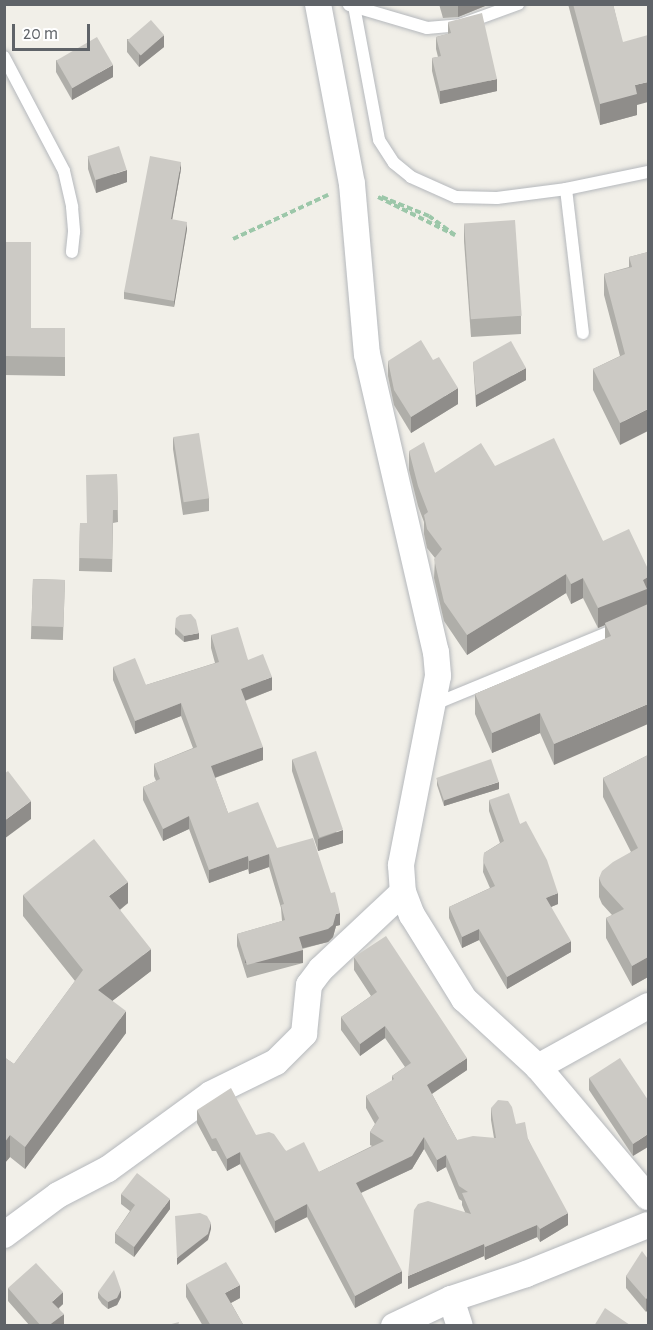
<!DOCTYPE html>
<html>
<head>
<meta charset="utf-8">
<style>
  body { margin:0 }
  #map { position:relative; width:653px; height:1330px; overflow:hidden; background:#f1efe8; font-family:"Alegreya Sans",sans-serif }
  div>[style] { position:absolute }
  [style*='--x'] { left:calc(var(--x)*1px); top:calc(var(--y)*1px); width:calc(var(--w)*1px); rotate:calc(var(--a)*1deg) }
  .path>* { height:4px; margin-top:-2px; transform-origin:0; background:repeating-linear-gradient(90deg,#9cc7a9 0 6px,transparent 0 9px) }
  .roads { filter:drop-shadow(0 0 2px #b5b8bc) drop-shadow(0 0 2px #b5b8bc) }
  .service>* { height:12px; margin:-6px; padding:0 6px; transform-origin:6px; border-radius:6px; background:#fff }
  .minor>* { height:26px; margin:-13px; padding:0 13px; transform-origin:13px; border-radius:13px; background:#fff }
  .wall>* { inset:0; background:#afaea9; transform-origin:0 0 }
  .shaded-wall>* { inset:0; background:#8f8d8a; transform-origin:0 0 }
  .building>* { inset:0; background:#cccac5; transform-origin:0 0 }
  span { translate:-50% -50%; white-space:nowrap; text-align:center; line-height:1.15; -webkit-text-stroke:4.5px #fff; paint-order:stroke }
  .frame { position:absolute; inset:0; border:6px solid #5f6368; pointer-events:none }
  .scale { position:absolute; left:12px; top:24px; width:78px; height:27px; box-sizing:border-box; border:3px solid #5f6368; border-top:0; padding-left:8px; font-size:18px; line-height:21px; white-space:nowrap; color:#5f6368; -webkit-text-stroke:4px #fff; paint-order:stroke }
</style>
</head>
<body>
<div id="map">
  <div class="path">
    <i style="--x:378;--y:197;--w:86;--a:26.3"></i>
    <i style="--x:455;--y:235;--w:32;--a:-144"></i>
    <i style="--x:429;--y:216;--w:54;--a:-158.2"></i>
    <i style="--x:233;--y:239;--w:105;--a:-24.9"></i>
  </div>
  <div class="roads">
    <div class="service">
      <i style="--x:349;--y:5;--w:81;--a:16.4"></i>
      <i style="--x:427;--y:28;--w:33;--a:-5"></i>
      <i style="--x:460;--y:25;--w:62;--a:-19.9"></i>
      <i style="--x:354;--y:6;--w:136;--a:79.4"></i>
      <i style="--x:379;--y:140;--w:27;--a:57"></i>
      <i style="--x:394;--y:163;--w:22;--a:39"></i>
      <i style="--x:411;--y:177;--w:49;--a:24"></i>
      <i style="--x:456;--y:197;--w:41;--a:1.4"></i>
      <i style="--x:497;--y:198;--w:70;--a:-7.4"></i>
      <i style="--x:566;--y:189;--w:84;--a:-11.7"></i>
      <i style="--x:4;--y:57;--w:129;--a:62.2"></i>
      <i style="--x:64;--y:171;--w:37;--a:77"></i>
      <i style="--x:72;--y:207;--w:25;--a:85"></i>
      <i style="--x:74;--y:232;--w:20;--a:96"></i>
      <i style="--x:566;--y:189;--w:145;--a:83.3"></i>
      <i style="--x:435;--y:704;--w:230;--a:-22.4"></i>
    </div>
    <div class="minor">
      <i style="--x:318;--y:4;--w:183;--a:79.3"></i>
      <i style="--x:352;--y:184;--w:171;--a:85"></i>
      <i style="--x:367;--y:354;--w:306;--a:77"></i>
      <i style="--x:436;--y:652;--w:24;--a:85"></i>
      <i style="--x:438;--y:676;--w:193;--a:101.1"></i>
      <i style="--x:401;--y:865;--w:27;--a:86"></i>
      <i style="--x:403;--y:892;--w:25;--a:69"></i>
      <i style="--x:412;--y:915;--w:99;--a:58.2"></i>
      <i style="--x:464;--y:999;--w:100;--a:42.6"></i>
      <i style="--x:648;--y:1006;--w:126;--a:151"></i>
      <i style="--x:538;--y:1067;--w:170;--a:49.8"></i>
      <i style="--x:4;--y:1235;--w:67;--a:-36.5"></i>
      <i style="--x:58;--y:1195;--w:56;--a:-27.5"></i>
      <i style="--x:108;--y:1169;--w:127;--a:-36.1"></i>
      <i style="--x:211;--y:1094;--w:72;--a:-26.2"></i>
      <i style="--x:276;--y:1062;--w:40;--a:-45"></i>
      <i style="--x:304;--y:1034;--w:49;--a:-84.2"></i>
      <i style="--x:309;--y:985;--w:20;--a:-53"></i>
      <i style="--x:321;--y:969;--w:112;--a:-43.2"></i>
      <i style="--x:451;--y:1299;--w:28;--a:72"></i>
      <i style="--x:394;--y:1326;--w:63;--a:-25.3"></i>
      <i style="--x:451;--y:1299;--w:79;--a:-18.4"></i>
      <i style="--x:526;--y:1274;--w:131;--a:-21.9"></i>
    </div>
  </div>
  <div class="wall">
    <i style="clip-path:polygon(439px 4px,490px 4px,458px 17px,443px 18px)"></i>
    <i style="clip-path:polygon(568px 4px,613px 4px,637px 105px,637px 115px,600px 125px)"></i>
    <i style="clip-path:polygon(448px 22px,497px 91px,440px 104px,432px 71px,432px 58px,438px 57px,436px 49px,436px 37px,448px 34px)"></i>
    <i style="clip-path:polygon(127px 39px,164px 47px,139px 67px,127px 52px)"></i>
    <i style="clip-path:polygon(56px 60px,113px 77px,72px 100px,56px 72px)"></i>
    <i style="clip-path:polygon(88px 156px,127px 182px,96px 193px,88px 169px)"></i>
    <i style="clip-path:polygon(181px 169px,172px 220px,187px 229px,174px 307px,124px 299px,124px 292px)"></i>
    <i style="clip-path:polygon(464px 224px,521px 316px,521px 334px,471px 337px,464px 241px)"></i>
    <i style="clip-path:polygon(4px 242px,31px 328px,65px 328px,65px 376px,4px 375px)"></i>
    <i style="clip-path:polygon(648px 252px,620px 445px,593px 390px,593px 369px,620px 356px,604px 295px,604px 274px,629px 267px,629px 257px)"></i>
    <i style="clip-path:polygon(388px 361px,458px 404px,411px 433px,394px 405px,388px 376px)"></i>
    <i style="clip-path:polygon(473px 362px,526px 380px,476px 407px)"></i>
    <i style="clip-path:polygon(173px 437px,209px 498px,209px 511px,183px 515px,173px 449px)"></i>
    <i style="clip-path:polygon(409px 451px,435px 473px,495px 466px,603px 541px,648px 569px,648px 596px,647px 597px,554px 765px,540px 733px,492px 753px,475px 714px,475px 694px,605px 639px,605px 625px,598px 628px,583px 598px,571px 604px,566px 593px,467px 655px,444px 621px,434px 578px,435px 558px,427px 548px,424px 534px,424px 522px,418px 506px,409px 470px)"></i>
    <i style="clip-path:polygon(117px 474px,118px 522px,113px 523px,112px 572px,79px 571px,80px 523px,87px 523px)"></i>
    <i style="left:33px;top:579px;width:32px;height:60px;rotate:2deg"></i>
    <i style="clip-path:polygon(175px 627px,199px 639px,184px 642px,175px 634px)"></i>
    <i style="clip-path:polygon(211px 635px,248px 660px,272px 690px,245px 701px,263px 760px,215px 778px,228px 813px,277px 848px,340px 925px,336px 926px,333px 937px,328px 942px,302px 949px,303px 963px,247px 978px,237px 946px,237px 934px,282px 921px,281px 908px,269px 867px,249px 874px,248px 869px,209px 883px,189px 829px,163px 841px,143px 800px,143px 787px,156px 781px,154px 776px,154px 764px,193px 748px,181px 716px,135px 734px,113px 680px,113px 667px,146px 685px,215px 663px,211px 648px)"></i>
    <i style="clip-path:polygon(648px 755px,648px 977px,632px 986px,606px 938px,606px 918px,612px 915px,602px 904px,599px 897px,599px 878px,631px 852px,603px 797px,603px 778px)"></i>
    <i style="clip-path:polygon(292px 759px,343px 843px,318px 851px,292px 771px)"></i>
    <i style="clip-path:polygon(437px 779px,499px 789px,444px 806px,437px 785px)"></i>
    <i style="clip-path:polygon(489px 800px,520px 824px,558px 904px,551px 907px,571px 952px,507px 989px,479px 940px,462px 948px,449px 918px,449px 907px,490px 888px,483px 872px,484px 853px,500px 843px,489px 811px)"></i>
    <i style="clip-path:polygon(23px 895px,128px 903px,120px 910px,151px 971px,112px 1001px,126px 1033px,25px 1169px,10px 1157px,4px 1164px,4px 1057px,14px 1064px,75px 981px,23px 916px)"></i>
    <i style="clip-path:polygon(354px 957px,467px 1070px,432px 1094px,457px 1140px,494px 1138px,491px 1120px,491px 1108px,516px 1124px,528px 1139px,568px 1225px,540px 1242px,537px 1237px,485px 1260px,484px 1256px,408px 1289px,465px 1212px,462px 1205px,462px 1201px,459px 1199px,446px 1167px,437px 1172px,424px 1149px,412px 1169px,361px 1193px,402px 1283px,355px 1308px,307px 1217px,275px 1233px,240px 1164px,227px 1171px,216px 1151px,212px 1151px,197px 1123px,197px 1110px,256px 1135px,286px 1151px,319px 1172px,372px 1146px,370px 1145px,370px 1132px,375px 1124px,366px 1108px,366px 1096px,392px 1081px,392px 1076px,405px 1067px,385px 1038px,360px 1056px,341px 1030px,341px 1017px,371px 996px,354px 970px)"></i>
    <i style="clip-path:polygon(589px 1078px,648px 1100px,633px 1156px,589px 1090px)"></i>
    <i style="clip-path:polygon(121px 1194px,170px 1209px,134px 1257px,115px 1243px,115px 1233px,130px 1211px,121px 1204px)"></i>
    <i style="clip-path:polygon(648px 1259px,648px 1309px,646px 1312px,626px 1288px,626px 1276px)"></i>
    <i style="clip-path:polygon(186px 1284px,240px 1298px,231px 1303px,244px 1326px,203px 1326px,186px 1297px)"></i>
    <i style="clip-path:polygon(8px 1288px,63px 1304px,59px 1308px,64px 1326px,30px 1326px,8px 1301px)"></i>
    <i style="clip-path:polygon(98px 1292px,121px 1297px,117px 1305px,108px 1309px,102px 1304px,98px 1298px)"></i>
  </div>
  <div class="shaded-wall">
    <i style="clip-path:polygon(458px 4px,490px 4px,458px 17px)"></i>
    <i style="clip-path:polygon(164px 35px,164px 47px,139px 67px,139px 55px)"></i>
    <i style="clip-path:polygon(113px 65px,113px 77px,72px 100px,72px 88px)"></i>
    <i style="clip-path:polygon(497px 79px,497px 91px,440px 104px,440px 91px)"></i>
    <i style="clip-path:polygon(648px 82px,648px 102px,637px 105px,637px 115px,600px 125px,600px 104px,635px 85px)"></i>
    <i style="clip-path:polygon(181px 162px,181px 169px,171px 226px,171px 219px)"></i>
    <i style="clip-path:polygon(127px 170px,127px 182px,96px 193px,96px 180px)"></i>
    <i style="clip-path:polygon(187px 222px,187px 229px,174px 307px,174px 301px)"></i>
    <i style="clip-path:polygon(526px 368px,526px 380px,476px 407px,476px 395px)"></i>
    <i style="clip-path:polygon(458px 388px,458px 404px,411px 433px,411px 417px)"></i>
    <i style="clip-path:polygon(648px 409px,648px 431px,620px 445px,620px 423px)"></i>
    <i style="clip-path:polygon(566px 574px,566px 593px,467px 655px,467px 635px)"></i>
    <i style="clip-path:polygon(648px 577px,648px 596px,647px 597px,647px 608px,605px 623px,605px 625px,598px 628px,598px 608px)"></i>
    <i style="clip-path:polygon(583px 578px,583px 598px,571px 604px,571px 584px)"></i>
    <i style="clip-path:polygon(199px 633px,199px 639px,184px 642px,184px 636px)"></i>
    <i style="clip-path:polygon(272px 677px,272px 690px,241px 702px,241px 689px)"></i>
    <i style="clip-path:polygon(181px 703px,181px 716px,135px 734px,135px 721px)"></i>
    <i style="clip-path:polygon(648px 704px,648px 724px,554px 765px,554px 744px)"></i>
    <i style="clip-path:polygon(540px 713px,540px 733px,492px 753px,492px 733px)"></i>
    <i style="clip-path:polygon(263px 747px,263px 760px,211px 779px,211px 766px)"></i>
    <i style="clip-path:polygon(499px 782px,499px 789px,444px 806px,444px 800px)"></i>
    <i style="clip-path:polygon(31px 801px,31px 819px,4px 839px,4px 821px)"></i>
    <i style="clip-path:polygon(189px 816px,189px 829px,163px 841px,163px 829px)"></i>
    <i style="clip-path:polygon(343px 830px,343px 843px,318px 851px,318px 839px)"></i>
    <i style="clip-path:polygon(269px 854px,269px 867px,249px 874px,249px 861px)"></i>
    <i style="clip-path:polygon(248px 856px,248px 869px,209px 883px,209px 870px)"></i>
    <i style="clip-path:polygon(128px 882px,128px 903px,109px 918px,109px 896px)"></i>
    <i style="clip-path:polygon(558px 893px,558px 904px,546px 909px,546px 898px)"></i>
    <i style="clip-path:polygon(340px 913px,340px 925px,336px 926px,333px 937px,328px 942px,299px 949px,299px 937px,336px 914px)"></i>
    <i style="clip-path:polygon(479px 929px,479px 940px,462px 948px,462px 937px)"></i>
    <i style="clip-path:polygon(571px 941px,571px 952px,507px 989px,507px 977px)"></i>
    <i style="clip-path:polygon(151px 949px,151px 971px,98px 1012px,98px 990px)"></i>
    <i style="left:303px;top:950px;width:13px;height:58px;rotate:90deg"></i>
    <i style="clip-path:polygon(648px 957px,648px 977px,632px 986px,632px 966px)"></i>
    <i style="clip-path:polygon(126px 1011px,126px 1033px,25px 1169px,25px 1147px)"></i>
    <i style="clip-path:polygon(385px 1026px,385px 1038px,360px 1056px,360px 1044px)"></i>
    <i style="clip-path:polygon(467px 1058px,467px 1070px,427px 1097px,427px 1085px)"></i>
    <i style="clip-path:polygon(648px 1134px,648px 1147px,633px 1156px,633px 1144px)"></i>
    <i style="clip-path:polygon(10px 1135px,10px 1157px,4px 1164px,4px 1143px)"></i>
    <i style="clip-path:polygon(424px 1137px,424px 1149px,412px 1169px,356px 1195px,356px 1183px)"></i>
    <i style="clip-path:polygon(240px 1152px,240px 1164px,227px 1171px,227px 1159px)"></i>
    <i style="clip-path:polygon(446px 1155px,446px 1167px,437px 1172px,437px 1160px)"></i>
    <i style="clip-path:polygon(170px 1199px,170px 1209px,134px 1257px,134px 1247px)"></i>
    <i style="clip-path:polygon(307px 1204px,307px 1217px,275px 1233px,275px 1221px)"></i>
    <i style="clip-path:polygon(568px 1213px,568px 1225px,540px 1242px,540px 1229px)"></i>
    <i style="clip-path:polygon(211px 1223px,211px 1229px,208px 1240px,177px 1265px,177px 1258px)"></i>
    <i style="clip-path:polygon(537px 1225px,537px 1237px,485px 1260px,485px 1247px)"></i>
    <i style="clip-path:polygon(484px 1244px,484px 1256px,408px 1289px,408px 1276px)"></i>
    <i style="clip-path:polygon(402px 1271px,402px 1283px,355px 1308px,355px 1296px)"></i>
    <i style="clip-path:polygon(240px 1285px,240px 1298px,225px 1306px,225px 1293px)"></i>
    <i style="clip-path:polygon(121px 1290px,121px 1297px,117px 1305px,108px 1309px,108px 1302px)"></i>
    <i style="clip-path:polygon(63px 1292px,63px 1304px,52px 1314px,52px 1302px)"></i>
    <i style="clip-path:polygon(648px 1297px,648px 1309px,646px 1312px,646px 1299px)"></i>
    <i style="clip-path:polygon(64px 1314px,64px 1326px,48px 1326px)"></i>
  </div>
  <div class="building">
    <i style="clip-path:polygon(573px 4px,613px 4px,623px 42px,648px 35px,648px 82px,635px 85px,637px 94px,600px 104px)"></i>
    <i style="clip-path:polygon(482px 13px,497px 79px,440px 91px,432px 58px,441px 56px,436px 37px,451px 33px,448px 22px)"></i>
    <i style="left:151px;top:20px;width:20px;height:31px;rotate:49deg"></i>
    <i style="left:97px;top:37px;width:32px;height:47px;rotate:60deg"></i>
    <i style="left:119px;top:146px;width:25px;height:33px;rotate:72deg"></i>
    <i style="clip-path:polygon(150px 156px,181px 162px,171px 219px,187px 222px,174px 301px,124px 292px)"></i>
    <i style="left:515px;top:220px;width:96px;height:51px;rotate:86deg"></i>
    <i style="clip-path:polygon(4px 242px,31px 242px,31px 328px,65px 328px,65px 357px,4px 356px)"></i>
    <i style="clip-path:polygon(648px 252px,648px 409px,620px 423px,593px 369px,625px 354px,604px 274px,632px 267px,629px 257px)"></i>
    <i style="clip-path:polygon(421px 340px,433px 360px,439px 357px,458px 388px,411px 417px,394px 390px,388px 361px)"></i>
    <i style="clip-path:polygon(511px 341px,526px 368px,476px 395px,473px 362px)"></i>
    <i style="left:199px;top:433px;width:66px;height:26px;rotate:81deg"></i>
    <i style="clip-path:polygon(554px 438px,603px 541px,629px 529px,648px 569px,648px 577px,643px 580px,647px 589px,598px 608px,583px 578px,571px 584px,566px 574px,467px 635px,444px 602px,434px 559px,442px 549px,427px 529px,424px 515px,428px 512px,418px 486px,409px 451px,424px 442px,435px 473px,481px 443px,495px 466px)"></i>
    <i style="clip-path:polygon(117px 474px,118px 510px,113px 510px,112px 559px,79px 558px,80px 523px,87px 523px,86px 475px)"></i>
    <i style="left:33px;top:579px;width:32px;height:47px;rotate:2deg"></i>
    <i style="clip-path:polygon(648px 604px,648px 704px,554px 744px,540px 713px,492px 733px,475px 694px,611px 636px,605px 623px)"></i>
    <i style="clip-path:polygon(191px 614px,196px 620px,199px 633px,184px 636px,175px 627px,176px 618px,180px 615px)"></i>
    <i style="clip-path:polygon(238px 627px,248px 660px,263px 654px,272px 677px,241px 689px,263px 747px,211px 766px,228px 813px,258px 802px,277px 848px,313px 838px,331px 893px,335px 892px,340px 913px,336px 914px,333px 925px,328px 929px,299px 937px,303px 950px,247px 965px,237px 934px,285px 920px,281px 905px,284px 904px,269px 854px,249px 861px,248px 856px,209px 870px,189px 816px,163px 829px,143px 787px,160px 779px,154px 764px,197px 747px,181px 703px,135px 721px,113px 667px,135px 658px,146px 685px,219px 662px,211px 635px)"></i>
    <i style="left:316px;top:751px;width:83px;height:25px;rotate:71deg"></i>
    <i style="clip-path:polygon(648px 755px,648px 957px,632px 966px,606px 918px,624px 909px,602px 885px,599px 878px,602px 871px,613px 862px,638px 848px,603px 778px)"></i>
    <i style="left:491px;top:759px;width:24px;height:58px;rotate:71deg"></i>
    <i style="clip-path:polygon(8px 771px,31px 801px,4px 821px,4px 774px)"></i>
    <i style="clip-path:polygon(509px 793px,520px 824px,526px 821px,547px 860px,558px 893px,546px 898px,571px 941px,507px 977px,479px 929px,462px 937px,449px 907px,495px 886px,483px 861px,484px 853px,504px 841px,489px 800px)"></i>
    <i style="clip-path:polygon(94px 839px,128px 882px,109px 896px,151px 949px,98px 990px,126px 1011px,25px 1147px,10px 1135px,4px 1143px,4px 1057px,14px 1064px,83px 970px,23px 895px)"></i>
    <i style="clip-path:polygon(386px 936px,467px 1058px,427px 1085px,457px 1140px,473px 1136px,496px 1138px,491px 1108px,498px 1100px,508px 1101px,512px 1107px,516px 1124px,525px 1122px,528px 1139px,568px 1213px,540px 1229px,537px 1225px,485px 1247px,484px 1244px,408px 1276px,414px 1210px,418px 1204px,428px 1201px,471px 1214px,462px 1193px,468px 1192px,459px 1186px,446px 1155px,437px 1160px,424px 1137px,412px 1156px,356px 1183px,402px 1271px,355px 1296px,307px 1204px,275px 1221px,240px 1152px,227px 1159px,216px 1138px,212px 1139px,197px 1110px,231px 1088px,256px 1135px,269px 1132px,274px 1134px,286px 1151px,304px 1142px,319px 1172px,384px 1141px,370px 1132px,379px 1118px,366px 1096px,394px 1079px,392px 1076px,411px 1063px,385px 1026px,360px 1044px,341px 1017px,377px 992px,354px 957px)"></i>
    <i style="clip-path:polygon(620px 1058px,648px 1100px,648px 1134px,633px 1144px,589px 1078px)"></i>
    <i style="clip-path:polygon(137px 1173px,170px 1199px,134px 1247px,115px 1233px,135px 1205px,121px 1194px)"></i>
    <i style="clip-path:polygon(200px 1213px,207px 1216px,211px 1223px,208px 1234px,177px 1258px,175px 1216px)"></i>
    <i style="clip-path:polygon(642px 1251px,648px 1259px,648px 1297px,646px 1299px,626px 1276px)"></i>
    <i style="clip-path:polygon(226px 1262px,240px 1285px,225px 1293px,244px 1326px,211px 1326px,186px 1284px)"></i>
    <i style="clip-path:polygon(36px 1263px,63px 1292px,52px 1302px,64px 1314px,48px 1326px,41px 1326px,8px 1288px)"></i>
    <i style="clip-path:polygon(114px 1270px,121px 1290px,117px 1298px,108px 1302px,102px 1297px,98px 1292px)"></i>
    <i style="clip-path:polygon(605px 1308px,630px 1325px,630px 1326px,594px 1326px)"></i>
    <i style="clip-path:polygon(179px 1322px,178px 1326px,164px 1326px)"></i>
  </div>
  <div class="frame"></div>
  <div class="scale">20 m</div>
</div>
</body>
</html>
